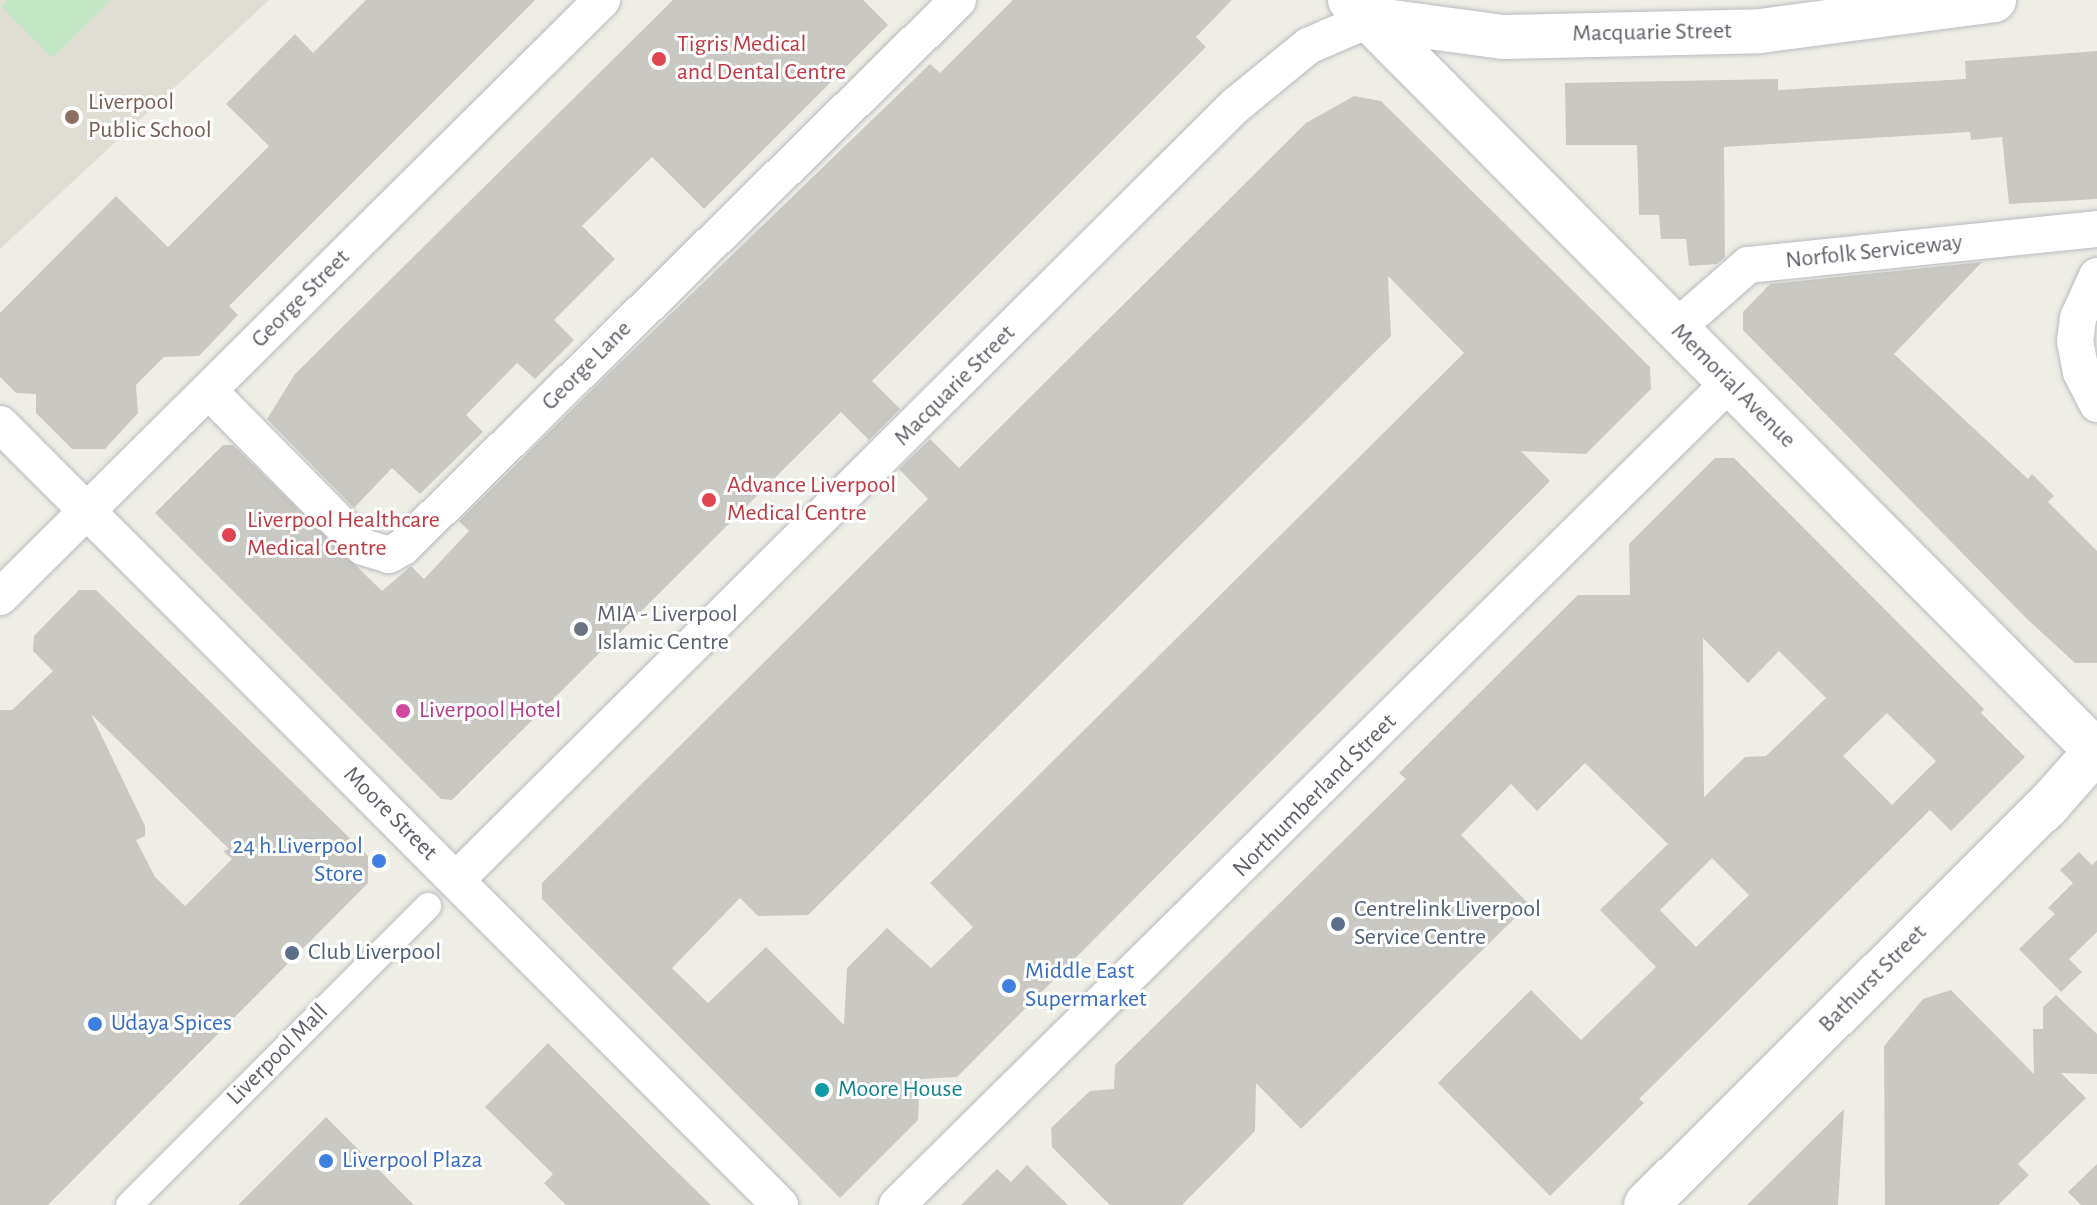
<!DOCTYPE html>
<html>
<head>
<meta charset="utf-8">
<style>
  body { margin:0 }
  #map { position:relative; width:2097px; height:1205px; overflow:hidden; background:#efeee6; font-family:"Alegreya Sans",sans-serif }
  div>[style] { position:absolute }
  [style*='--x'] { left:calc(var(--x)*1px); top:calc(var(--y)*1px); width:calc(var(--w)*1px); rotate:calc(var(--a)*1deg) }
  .education>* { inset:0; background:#dfddd4 }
  .green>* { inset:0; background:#c3e6c5 }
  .building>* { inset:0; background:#cac8c3 }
  .roads { filter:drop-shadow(0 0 2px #b8babf) drop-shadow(0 0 2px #b8babf) }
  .pedestrian>* { height:26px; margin:-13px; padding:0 13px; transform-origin:13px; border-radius:13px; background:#fff }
  .minor>* { height:36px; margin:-18px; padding:0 18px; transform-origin:18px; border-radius:18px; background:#fff }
  .tertiary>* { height:44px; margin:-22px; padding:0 22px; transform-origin:22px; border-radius:22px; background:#fff }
  .dots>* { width:22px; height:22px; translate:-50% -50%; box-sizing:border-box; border:4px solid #fff; border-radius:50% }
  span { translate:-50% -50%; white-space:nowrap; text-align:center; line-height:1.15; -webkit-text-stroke:6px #fff; paint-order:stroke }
  .street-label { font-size:24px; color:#5d6066 }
  .health-label { font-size:24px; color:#be3a42 }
  .left { translate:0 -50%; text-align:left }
  .education-label { font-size:24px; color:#785e54 }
  .worship-label { font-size:24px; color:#5b616d }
  .hotel-label { font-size:24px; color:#b23c85 }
  .shop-label { font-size:24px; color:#366cbe }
  .right { translate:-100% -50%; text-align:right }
  .service-label { font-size:24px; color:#4e5e75 }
  .culture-label { font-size:24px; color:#0d838f }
</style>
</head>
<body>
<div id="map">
  <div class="education">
    <i style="clip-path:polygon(0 0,269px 0,0 249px)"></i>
  </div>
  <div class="green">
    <i style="clip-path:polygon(7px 0,111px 0,52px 58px,1px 6px)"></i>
  </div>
  <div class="building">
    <i style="clip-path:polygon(366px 0,535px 0,229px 306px,238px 315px,199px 356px,164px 357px,136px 385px,138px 413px,105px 449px,72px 449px,36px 413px,36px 394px,16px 393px,0 377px,0 313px,116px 196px,168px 247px,269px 146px,226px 104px,295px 34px,313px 53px)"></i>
    <i style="clip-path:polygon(673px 0,863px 0,888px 25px,704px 209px,652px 157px,582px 226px,615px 259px,554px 320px,574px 340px,535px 379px,517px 363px,466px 415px,483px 432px,420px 494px,392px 468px,354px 508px,267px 419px,295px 374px)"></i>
    <i style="clip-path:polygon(1013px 0,1232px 0,1196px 37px,1206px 47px,872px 381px,900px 409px,869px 440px,841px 412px,452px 800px,441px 799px,155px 513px,223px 445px,233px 445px,382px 591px,411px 566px,424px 579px,469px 531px,459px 521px,593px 389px,930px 64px,940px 73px)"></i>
    <i style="clip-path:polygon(2097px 51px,2097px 199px,2009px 204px,2002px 137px,1971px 140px,1970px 132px,1724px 147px,1725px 257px,1717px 264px,1689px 266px,1686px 239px,1661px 239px,1659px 215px,1639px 215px,1637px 145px,1566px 145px,1565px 83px,1778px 79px,1778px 90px,1966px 79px,1965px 61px)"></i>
    <i style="clip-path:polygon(evenodd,1354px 96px,1381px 101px,1650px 367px,1651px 389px,1586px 454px,1521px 451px,1550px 481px,957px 1077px,920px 1079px,918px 1120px,840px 1198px,542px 899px,542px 883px,928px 499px,899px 469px,930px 439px,959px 468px,1306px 123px,1354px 96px,1388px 276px,1464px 353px,930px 883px,973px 927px,931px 968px,887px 928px,847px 968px,844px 1025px,766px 947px,708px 1003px,672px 968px,740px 898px,758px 916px,808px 915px,1391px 336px,1388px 276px)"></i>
    <i style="clip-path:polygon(1982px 262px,1894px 354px,2028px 479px,2032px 474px,2054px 496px,2048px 502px,2097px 551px,2097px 663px,2075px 663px,2027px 619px,1743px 330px,1743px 312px,1770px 284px)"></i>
    <i style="clip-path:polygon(evenodd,1715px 458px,1734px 458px,1984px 709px,1981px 713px,2025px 757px,1951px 831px,1930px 810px,1639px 1099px,1644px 1103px,1550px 1196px,1438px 1083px,1531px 990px,1581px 1040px,1656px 967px,1600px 910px,1668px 844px,1585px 763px,1537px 811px,1511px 784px,1461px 835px,1529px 904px,1301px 1129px,1256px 1083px,1255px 1131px,1182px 1205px,1110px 1205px,1052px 1147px,1051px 1128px,1090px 1091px,1114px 1089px,1115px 1065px,1406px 779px,1399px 773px,1578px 595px,1630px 595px,1629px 544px,1715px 458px,1703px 638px,1748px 683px,1779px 651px,1826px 698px,1766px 756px,1745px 757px,1704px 797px,1703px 638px,1715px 458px,1887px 713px,1936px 761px,1892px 805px,1843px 756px,1887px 713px,1715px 458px,1712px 858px,1749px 895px,1696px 947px,1660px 910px,1712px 858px)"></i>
    <i style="clip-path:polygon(evenodd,79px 590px,96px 590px,368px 856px,368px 883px,48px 1205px,0 1205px,0 710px,12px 710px,53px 671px,33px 651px,34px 636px,79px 590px,91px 714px,229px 849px,223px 851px,232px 859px,185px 906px,155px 877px,136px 840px,145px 836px,145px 826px,91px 714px)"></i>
    <i style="clip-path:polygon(2079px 852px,2092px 865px,2097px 860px,2097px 932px,2069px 959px,2082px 972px,2061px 992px,2019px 949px,2055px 914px,2048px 908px,2073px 883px,2060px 870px)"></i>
    <i style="clip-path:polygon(1951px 990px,2034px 1074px,2033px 1029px,2043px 1029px,2043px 1007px,2056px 995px,2097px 1034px,2097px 1074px,2061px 1073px,2086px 1098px,2018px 1164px,2029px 1175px,1998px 1205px,1885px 1205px,1884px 1046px,1923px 999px)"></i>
    <i style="clip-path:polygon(548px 1043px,668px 1163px,711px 1205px,566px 1205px,544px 1183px,553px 1174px,485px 1107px)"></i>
    <i style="clip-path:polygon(1844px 1109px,1838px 1205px,1747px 1205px)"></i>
    <i style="clip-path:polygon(326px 1117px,414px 1205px,238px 1205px)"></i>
    <i style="clip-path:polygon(2097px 1164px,2097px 1205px,2081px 1205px,2068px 1192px)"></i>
    <i style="clip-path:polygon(1027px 1165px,1068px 1205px,961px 1205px,997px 1169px,1011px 1182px)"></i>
  </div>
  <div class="roads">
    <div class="pedestrian">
      <i style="--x:129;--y:1205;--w:423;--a:-45"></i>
    </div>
    <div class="minor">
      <i style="--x:2097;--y:276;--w:46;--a:114.3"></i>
      <i style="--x:2078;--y:318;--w:23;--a:97"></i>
      <i style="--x:2075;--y:341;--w:32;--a:79"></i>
      <i style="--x:2081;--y:372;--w:36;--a:63"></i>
      <i style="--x:1675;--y:329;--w:97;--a:-41.2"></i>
      <i style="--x:1748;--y:265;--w:351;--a:-5.9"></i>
      <i style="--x:209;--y:391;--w:219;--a:45.4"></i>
      <i style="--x:363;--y:547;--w:27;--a:17"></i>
      <i style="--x:389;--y:555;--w:16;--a:-30"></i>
      <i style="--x:403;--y:547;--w:779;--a:-44.58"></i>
      <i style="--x:0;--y:424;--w:1104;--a:45.04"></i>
      <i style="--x:0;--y:597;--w:848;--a:-44.76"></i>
      <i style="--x:456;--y:880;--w:1100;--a:-44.82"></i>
      <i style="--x:1236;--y:105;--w:93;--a:-39.3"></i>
      <i style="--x:1308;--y:46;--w:68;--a:-23.5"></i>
      <i style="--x:897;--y:1205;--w:1170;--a:-44.65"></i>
    </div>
    <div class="tertiary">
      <i style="--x:1350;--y:0;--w:1060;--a:45.19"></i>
      <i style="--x:1370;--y:19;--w:134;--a:7.7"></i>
      <i style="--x:1503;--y:37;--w:257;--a:-1.3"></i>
      <i style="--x:1760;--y:31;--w:236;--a:-7.5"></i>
      <i style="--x:1646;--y:1205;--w:569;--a:-44.86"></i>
      <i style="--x:2049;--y:804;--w:72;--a:-48.4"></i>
    </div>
  </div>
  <div class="dots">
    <i style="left:659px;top:59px;background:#e0444e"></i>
    <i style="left:72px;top:117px;background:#8d6e63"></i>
    <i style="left:709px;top:500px;background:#e0444e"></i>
    <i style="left:229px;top:535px;background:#e0444e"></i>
    <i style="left:581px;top:629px;background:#6b7280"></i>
    <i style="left:403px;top:711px;background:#d1479c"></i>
    <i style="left:379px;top:861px;background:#3f7fe0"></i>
    <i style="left:1338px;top:924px;background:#5c6f8a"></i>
    <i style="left:292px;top:953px;background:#5c6f8a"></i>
    <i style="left:1009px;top:986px;background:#3f7fe0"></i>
    <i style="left:95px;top:1024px;background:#3f7fe0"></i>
    <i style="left:822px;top:1090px;background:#0f9aa8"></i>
    <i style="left:326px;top:1161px;background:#3f7fe0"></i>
  </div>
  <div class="street-label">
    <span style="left:1652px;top:33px;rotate:-1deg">Macquarie Street</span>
    <span style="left:1874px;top:252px;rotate:-6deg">Norfolk Serviceway</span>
    <span style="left:301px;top:299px;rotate:-45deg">George Street</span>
    <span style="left:587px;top:366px;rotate:-45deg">George Lane</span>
    <span style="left:955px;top:386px;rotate:-45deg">Macquarie Street</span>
    <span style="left:1733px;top:386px;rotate:45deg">Memorial Avenue</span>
    <span style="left:1315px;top:796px;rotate:-45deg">Northumberland Street</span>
    <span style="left:390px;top:814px;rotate:45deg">Moore Street</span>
    <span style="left:1873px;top:979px;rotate:-45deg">Bathurst Street</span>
    <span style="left:278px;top:1055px;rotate:-45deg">Liverpool Mall</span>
  </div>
  <div class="health-label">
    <span class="left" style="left:677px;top:59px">Tigris Medical<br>and Dental Centre</span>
    <span class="left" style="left:727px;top:500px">Advance Liverpool<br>Medical Centre</span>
    <span class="left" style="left:247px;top:535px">Liverpool Healthcare<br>Medical Centre</span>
  </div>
  <div class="education-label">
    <span class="left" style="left:88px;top:117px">Liverpool<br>Public School</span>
  </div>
  <div class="worship-label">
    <span class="left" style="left:597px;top:629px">MIA - Liverpool<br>Islamic Centre</span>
  </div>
  <div class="hotel-label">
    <span class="left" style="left:419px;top:711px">Liverpool Hotel</span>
  </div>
  <div class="shop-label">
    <span class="right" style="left:363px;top:861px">24 h.Liverpool<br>Store</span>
    <span class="left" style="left:1025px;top:986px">Middle East<br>Supermarket</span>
    <span class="left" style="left:111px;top:1024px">Udaya Spices</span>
    <span class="left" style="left:342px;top:1161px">Liverpool Plaza</span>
  </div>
  <div class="service-label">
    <span class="left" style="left:1354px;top:924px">Centrelink Liverpool<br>Service Centre</span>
    <span class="left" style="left:308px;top:953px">Club Liverpool</span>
  </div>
  <div class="culture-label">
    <span class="left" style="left:838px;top:1090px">Moore House</span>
  </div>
</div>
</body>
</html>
